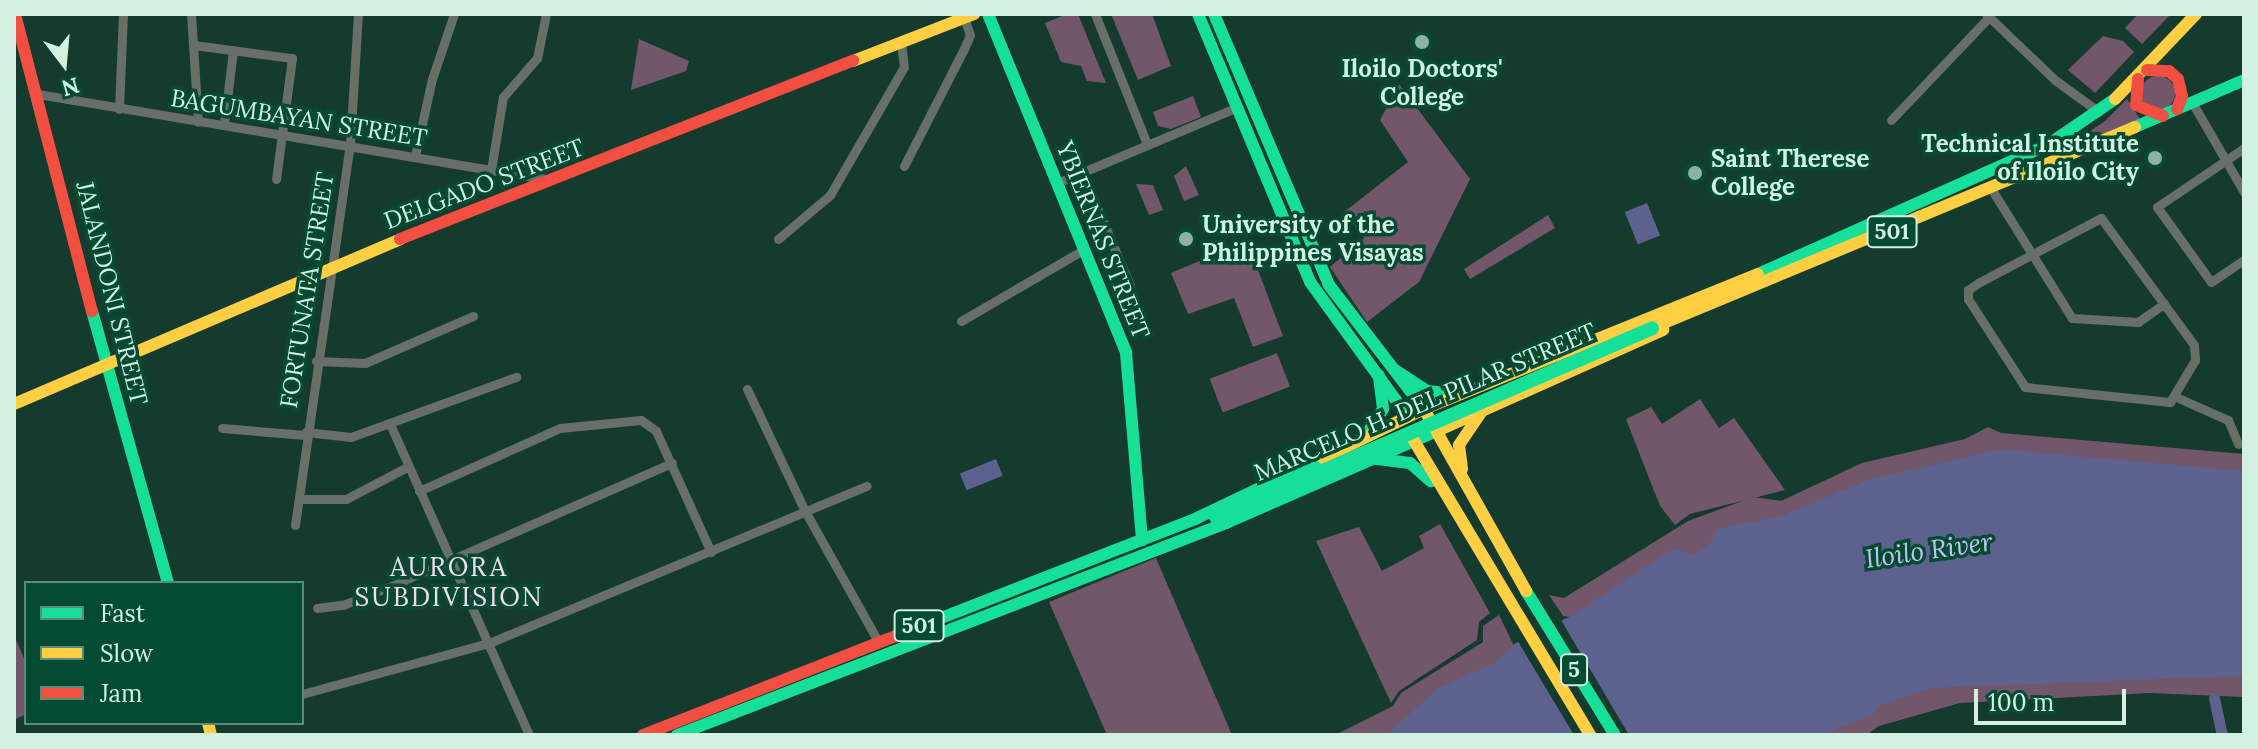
<!DOCTYPE html>
<html>
<head>
<meta charset="utf-8">
<style>
  body { margin:0 }
  #map { position:relative; width:2258px; height:749px; overflow:hidden; background:#153b2e; font-family:Lora,serif }
  div>[style] { position:absolute }
  [style*='--x'] { left:calc(var(--x)*1px); top:calc(var(--y)*1px); width:calc(var(--w)*1px); rotate:calc(var(--a)*1deg) }
  .green>* { inset:0; background:#725669; transform-origin:0 0 }
  .round { border-radius:50% }
  .water>* { inset:0; background:#5d618e; transform-origin:0 0 }
  .pier>* { inset:0; background:#153b2e }
  .canal>* { height:11px; margin:-5.5px; padding:0 5.5px; transform-origin:5.5px; border-radius:5.5px; background:#5d618e }
  .street>* { height:9px; margin:-4.5px; padding:0 4.5px; transform-origin:4.5px; border-radius:4.5px; background:#676f68 }
  .fast>* { height:12px; margin:-6px; padding:0 6px; transform-origin:6px; border-radius:6px; background:#16e098 }
  .slow>* { height:12px; margin:-6px; padding:0 6px; transform-origin:6px; border-radius:6px; background:#ffcf43 }
  .jam>* { height:12px; margin:-6px; padding:0 6px; transform-origin:6px; border-radius:6px; background:#f24e42 }
  .fast-bridge>* { height:14px; margin:-7px; padding:0 7px; transform-origin:7px; border-radius:7px; background:#16e098 }
  .dots>* { width:22px; height:22px; translate:-50% -50%; box-sizing:border-box; border:4px solid #054b33; border-radius:50% }
  span { translate:-50% -50%; white-space:nowrap; text-align:center; line-height:1.15; -webkit-text-stroke:7px #054b33; paint-order:stroke }
  .shield-label span { padding:2px 6px; background:#054b33; border:2px solid; border-radius:6px; -webkit-text-stroke-width:0 }
  .shield-label { font-size:22px; color:#d3f1e1; font-weight:700 }
  .poi-label { font-size:24px; color:#d3f1e1; font-weight:700 }
  .right { translate:-100% -50%; text-align:right }
  .left { translate:0 -50%; text-align:left }
  .street-label { font-size:24px; color:#d3f1e1 }
  .water-label { font-size:26px; color:#c0c3f2; font-style:italic }
  .neighbourhood-label { font-size:26px; color:#f8daeb; letter-spacing:2px }
  .frame { position:absolute; inset:0; border:16px solid #d3f1e1; pointer-events:none }
  .legend { position:absolute; left:24px; top:581px; width:280px; height:144px; box-sizing:border-box; background:#054b33; border:2px solid #578d79; margin:0; padding:10px 14px; list-style:none; font-size:24px; color:#d3f1e1 }
  .legend li { display:flex; align-items:center; gap:16px; height:40px }
  .legend b { width:40px; border:2px solid #578d79 }
  .north { position:absolute; left:24px; top:24px; width:80px; height:80px; -webkit-text-stroke:6px #054b33; paint-order:stroke; rotate:164deg; font-size:22px; font-weight:700; line-height:32px; text-align:center; color:#d3f1e1 }
  .north::after { content:''; display:block; margin:auto; width:28px; height:36px; background:#d3f1e1; clip-path:polygon(50% 0,100% 100%,50% 72%,0 100%) }
  .scale { position:absolute; left:1974px; top:689px; width:152px; height:36px; box-sizing:border-box; border:4px solid #d3f1e1; border-top:0; padding-left:10px; font-size:24px; line-height:28px; white-space:nowrap; color:#d3f1e1; -webkit-text-stroke:6px #054b33; paint-order:stroke }
</style>
</head>
<body>
<div id="map">
  <div class="green">
    <i style="clip-path:polygon(1067px 14px,1078px 14px,1106px 83px,1087px 81px,1081px 66px,1061px 62px,1045px 23px)"></i>
    <i style="clip-path:polygon(1111px 14px,1152px 14px,1171px 66px,1138px 80px)"></i>
    <i style="clip-path:polygon(2138px 14px,2171px 14px,2142px 44px,2125px 28px)"></i>
    <i style="clip-path:polygon(2103px 36px,2123px 41px,2134px 52px,2095px 93px,2068px 70px)"></i>
    <i style="clip-path:polygon(639px 39px,689px 61px,686px 71px,631px 90px)"></i>
    <i class="round" style="left:2141px;top:76px;width:34px;height:34px"></i>
    <i style="clip-path:polygon(1399px 84px,1470px 179px,1419px 282px,1367px 322px,1330px 267px,1364px 238px,1344px 212px,1408px 162px,1380px 120px)"></i>
    <i style="clip-path:polygon(1193px 96px,1201px 117px,1171px 129px,1158px 126px,1153px 112px)"></i>
    <i style="clip-path:polygon(2127px 99px,2140px 119px,2057px 153px,2105px 121px)"></i>
    <i style="clip-path:polygon(1186px 166px,1199px 195px,1184px 201px,1174px 176px)"></i>
    <i style="clip-path:polygon(1136px 184px,1153px 185px,1163px 210px,1149px 215px)"></i>
    <i style="clip-path:polygon(1548px 215px,1555px 228px,1470px 279px,1464px 269px)"></i>
    <i style="clip-path:polygon(1247px 241px,1283px 336px,1253px 347px,1234px 298px,1188px 314px,1171px 273px)"></i>
    <i style="left:1277px;top:353px;width:36px;height:72px;rotate:69deg"></i>
    <i style="clip-path:polygon(1700px 399px,1719px 428px,1734px 418px,1785px 490px,1690px 514px,1675px 525px,1660px 506px,1626px 419px,1651px 407px,1662px 424px)"></i>
    <i style="clip-path:polygon(1988px 427px,2001px 433px,2244px 454px,2244px 479px,1584px 619px,1563px 616px,1549px 595px,1564px 598px,1688px 521px,1753px 497px,1781px 501px,1862px 463px,1965px 439px)"></i>
    <i style="clip-path:polygon(1440px 524px,1490px 613px,1479px 622px,1477px 640px,1399px 691px,1391px 703px,1316px 541px,1359px 527px,1382px 571px,1424px 548px,1419px 536px)"></i>
    <i style="clip-path:polygon(1156px 558px,1232px 735px,1107px 735px,1049px 602px)"></i>
    <i style="clip-path:polygon(1499px 615px,1517px 652px,1386px 735px,1335px 735px,1393px 706px,1401px 693px,1483px 642px,1483px 626px)"></i>
    <i style="clip-path:polygon(14px 635px,26px 663px,26px 714px,14px 720px)"></i>
    <i style="clip-path:polygon(2244px 669px,2244px 697px,2149px 693px,1960px 703px,1879px 726px,1866px 735px,1761px 735px,1902px 687px)"></i>
  </div>
  <div class="water">
    <i style="left:1647px;top:203px;width:35px;height:24px;rotate:68deg"></i>
    <i style="clip-path:polygon(2000px 449px,2244px 471px,2244px 676px,1931px 688px,1880px 705px,1873px 715px,1826px 733px,1805px 735px,1386px 735px,1437px 689px,1495px 663px,1516px 643px,1573px 615px,1674px 548px,1693px 555px,1709px 546px,1717px 529px,1784px 515px,1868px 480px)"></i>
    <i style="left:996px;top:459px;width:18px;height:39px;rotate:68deg"></i>
  </div>
  <div class="pier">
    <i style="clip-path:polygon(1558px 615px,1629px 735px,1574px 735px,1516px 638px)"></i>
  </div>
  <div class="canal">
    <i style="--x:2214;--y:698;--w:38;--a:78"></i>
  </div>
  <div class="street">
    <i style="--x:191;--y:14;--w:108;--a:86.3"></i>
    <i style="--x:1095;--y:14;--w:140;--a:68.2"></i>
    <i style="--x:1986;--y:14;--w:95;--a:43.7"></i>
    <i style="--x:2055;--y:80;--w:54;--a:36"></i>
    <i style="--x:194;--y:45;--w:99;--a:7.6"></i>
    <i style="--x:292;--y:58;--w:122;--a:97.5"></i>
    <i style="--x:38;--y:94;--w:520;--a:9.52"></i>
    <i style="--x:2193;--y:104;--w:102;--a:59.9"></i>
    <i style="--x:119;--y:109;--w:95;--a:-87.6"></i>
    <i style="--x:1891;--y:120;--w:142;--a:-46.4"></i>
    <i style="--x:224;--y:124;--w:74;--a:-83"></i>
    <i style="--x:2244;--y:148;--w:105;--a:145.9"></i>
    <i style="--x:2157;--y:207;--w:92;--a:54.2"></i>
    <i style="--x:2211;--y:282;--w:40;--a:-34"></i>
    <i style="--x:415;--y:156;--w:79;--a:-77.6"></i>
    <i style="--x:432;--y:79;--w:69;--a:-71.3"></i>
    <i style="--x:904;--y:166;--w:131;--a:-62.9"></i>
    <i style="--x:964;--y:49;--w:15;--a:-67"></i>
    <i style="--x:970;--y:35;--w:18;--a:-109"></i>
    <i style="--x:491;--y:170;--w:74;--a:-80.7"></i>
    <i style="--x:503;--y:97;--w:52;--a:-48.9"></i>
    <i style="--x:537;--y:58;--w:45;--a:-78.4"></i>
    <i style="--x:1082;--y:172;--w:123;--a:67"></i>
    <i style="--x:1057;--y:183;--w:193;--a:-22.8"></i>
    <i style="--x:1992;--y:190;--w:151;--a:58"></i>
    <i style="--x:2072;--y:318;--w:66;--a:3.5"></i>
    <i style="--x:2138;--y:322;--w:32;--a:-35"></i>
    <i style="--x:2101;--y:218;--w:157;--a:53.8"></i>
    <i style="--x:2194;--y:345;--w:15;--a:86"></i>
    <i style="--x:2195;--y:360;--w:49;--a:120.8"></i>
    <i style="--x:2170;--y:402;--w:146;--a:-174.1"></i>
    <i style="--x:2025;--y:387;--w:105;--a:-122.9"></i>
    <i style="--x:1968;--y:299;--w:9;--a:-90"></i>
    <i style="--x:1968;--y:290;--w:12;--a:-35"></i>
    <i style="--x:1978;--y:283;--w:139;--a:-27.9"></i>
    <i style="--x:778;--y:239;--w:68;--a:-40.2"></i>
    <i style="--x:830;--y:195;--w:148;--a:-60"></i>
    <i style="--x:904;--y:67;--w:24;--a:-97"></i>
    <i style="--x:961;--y:321;--w:141;--a:-30.2"></i>
    <i style="--x:316;--y:361;--w:49;--a:2.3"></i>
    <i style="--x:365;--y:363;--w:118;--a:-23.5"></i>
    <i style="--x:747;--y:389;--w:135;--a:64.6"></i>
    <i style="--x:805;--y:511;--w:149;--a:60.7"></i>
    <i style="--x:2176;--y:397;--w:57;--a:23.9"></i>
    <i style="--x:2228;--y:420;--w:26;--a:67"></i>
    <i style="--x:390;--y:424;--w:341;--a:65.9"></i>
    <i style="--x:222;--y:428;--w:84;--a:4.8"></i>
    <i style="--x:306;--y:432;--w:45;--a:6.3"></i>
    <i style="--x:351;--y:437;--w:176;--a:-20"></i>
    <i style="--x:419;--y:491;--w:154;--a:-24.1"></i>
    <i style="--x:560;--y:428;--w:81;--a:-5.6"></i>
    <i style="--x:641;--y:420;--w:19;--a:36"></i>
    <i style="--x:656;--y:431;--w:133;--a:65.6"></i>
    <i style="--x:299;--y:499;--w:47;--a:0"></i>
    <i style="--x:346;--y:499;--w:69;--a:-27.7"></i>
    <i style="--x:295;--y:525;--w:385;--a:-81.8"></i>
    <i style="--x:350;--y:144;--w:130;--a:-86.5"></i>
    <i style="--x:317;--y:608;--w:26;--a:-7"></i>
    <i style="--x:343;--y:605;--w:49;--a:-21.4"></i>
    <i style="--x:389;--y:587;--w:309;--a:-23.7"></i>
    <i style="--x:302;--y:694;--w:194;--a:-15.3"></i>
    <i style="--x:489;--y:643;--w:409;--a:-22.6"></i>
  </div>
  <div class="fast">
    <i style="--x:988;--y:14;--w:366;--a:67.8"></i>
    <i style="--x:1126;--y:353;--w:188;--a:85.1"></i>
    <i style="--x:1198;--y:14;--w:290;--a:67.3"></i>
    <i style="--x:1310;--y:282;--w:158;--a:54"></i>
    <i style="--x:1403;--y:410;--w:9;--a:96"></i>
    <i style="--x:1214;--y:14;--w:294;--a:67"></i>
    <i style="--x:1329;--y:285;--w:156;--a:52.5"></i>
    <i style="--x:2135;--y:127;--w:119;--a:-23.3"></i>
    <i style="--x:1758;--y:274;--w:315;--a:-24"></i>
    <i style="--x:2046;--y:146;--w:83;--a:-34.3"></i>
    <i style="--x:92;--y:311;--w:282;--a:74.4"></i>
    <i style="--x:1395;--y:370;--w:38;--a:33"></i>
    <i style="--x:1427;--y:391;--w:28;--a:6"></i>
    <i style="--x:1365;--y:437;--w:33;--a:-57"></i>
    <i style="--x:1383;--y:409;--w:34;--a:-97"></i>
    <i style="--x:1377;--y:459;--w:33;--a:7"></i>
    <i style="--x:1410;--y:463;--w:28;--a:41"></i>
    <i style="--x:1526;--y:591;--w:169;--a:58.3"></i>
    <i style="--x:936;--y:620;--w:280;--a:-21.3"></i>
    <i style="--x:1197;--y:518;--w:140;--a:-25.5"></i>
    <i style="--x:677;--y:735;--w:589;--a:-21.11"></i>
    <i style="--x:1226;--y:523;--w:230;--a:-23.6"></i>
  </div>
  <div class="slow">
    <i style="--x:853;--y:61;--w:130;--a:-21.2"></i>
    <i style="--x:2115;--y:99;--w:117;--a:-46.4"></i>
    <i style="--x:1652;--y:328;--w:523;--a:-22.59"></i>
    <i style="--x:14;--y:404;--w:420;--a:-23.1"></i>
    <i style="--x:1424;--y:409;--w:360;--a:-22"></i>
    <i style="--x:1437;--y:431;--w:248;--a:-24.1"></i>
    <i style="--x:1410;--y:434;--w:351;--a:59.1"></i>
    <i style="--x:1323;--y:458;--w:112;--a:-25.9"></i>
    <i style="--x:1424;--y:409;--w:209;--a:60.7"></i>
    <i style="--x:1462;--y:469;--w:24;--a:-97"></i>
    <i style="--x:1459;--y:445;--w:40;--a:-56"></i>
    <i style="--x:208;--y:723;--w:12;--a:76"></i>
  </div>
  <div class="jam">
    <i style="--x:15;--y:14;--w:307;--a:75.5"></i>
    <i style="--x:2147;--y:70;--w:22;--a:3"></i>
    <i style="--x:2169;--y:71;--w:12;--a:42"></i>
    <i style="--x:2178;--y:79;--w:17;--a:77"></i>
    <i style="--x:2182;--y:96;--w:14;--a:111"></i>
    <i style="--x:2138;--y:79;--w:26;--a:94"></i>
    <i style="--x:2136;--y:105;--w:29;--a:22"></i>
    <i style="--x:400;--y:239;--w:487;--a:-21.5"></i>
    <i style="--x:643;--y:735;--w:315;--a:-21.4"></i>
  </div>
  <div class="fast-bridge">
    <i style="--x:1216;--y:517;--w:475;--a:-23.4"></i>
  </div>
  <div class="dots">
    <i style="left:1422px;top:42px;background:#90b1a2"></i>
    <i style="left:2155px;top:158px;background:#90b1a2"></i>
    <i style="left:1695px;top:173px;background:#90b1a2"></i>
    <i style="left:1186px;top:239px;background:#90b1a2"></i>
  </div>
  <div class="shield-label">
    <span style="left:1892px;top:232px">501</span>
    <span style="left:919px;top:626px">501</span>
    <span style="left:1574px;top:670px">5</span>
  </div>
  <div class="poi-label">
    <span style="left:1422px;top:83px">Iloilo Doctors'<br>College</span>
    <span class="right" style="left:2139px;top:158px">Technical Institute<br>of Iloilo City</span>
    <span class="left" style="left:1711px;top:173px">Saint Therese<br>College</span>
    <span class="left" style="left:1202px;top:239px">University of the<br>Philippines Visayas</span>
  </div>
  <div class="street-label">
    <span style="left:299px;top:118px;rotate:9deg">BAGUMBAYAN STREET</span>
    <span style="left:484px;top:184px;rotate:-21deg">DELGADO STREET</span>
    <span style="left:1103px;top:240px;rotate:68deg">YBIERNAS STREET</span>
    <span style="left:307px;top:290px;rotate:-81deg">FORTUNATA STREET</span>
    <span style="left:112px;top:293px;rotate:76deg">JALANDONI STREET</span>
    <span style="left:1425px;top:402px;rotate:-23deg">MARCELO H. DEL PILAR STREET</span>
  </div>
  <div class="water-label">
    <span style="left:1929px;top:550px;rotate:-8deg">Iloilo River</span>
  </div>
  <div class="neighbourhood-label">
    <span style="left:449px;top:582px">AURORA<br>SUBDIVISION</span>
  </div>
  <div class="frame"></div>
  <ul class="legend">
  <li><b style="height:10px;background:#16e098"></b>Fast</li>
  <li><b style="height:10px;background:#ffcf43"></b>Slow</li>
  <li><b style="height:10px;background:#f24e42"></b>Jam</li>
  </ul>
  <div class="north">N</div>
  <div class="scale">100 m</div>
</div>
</body>
</html>
